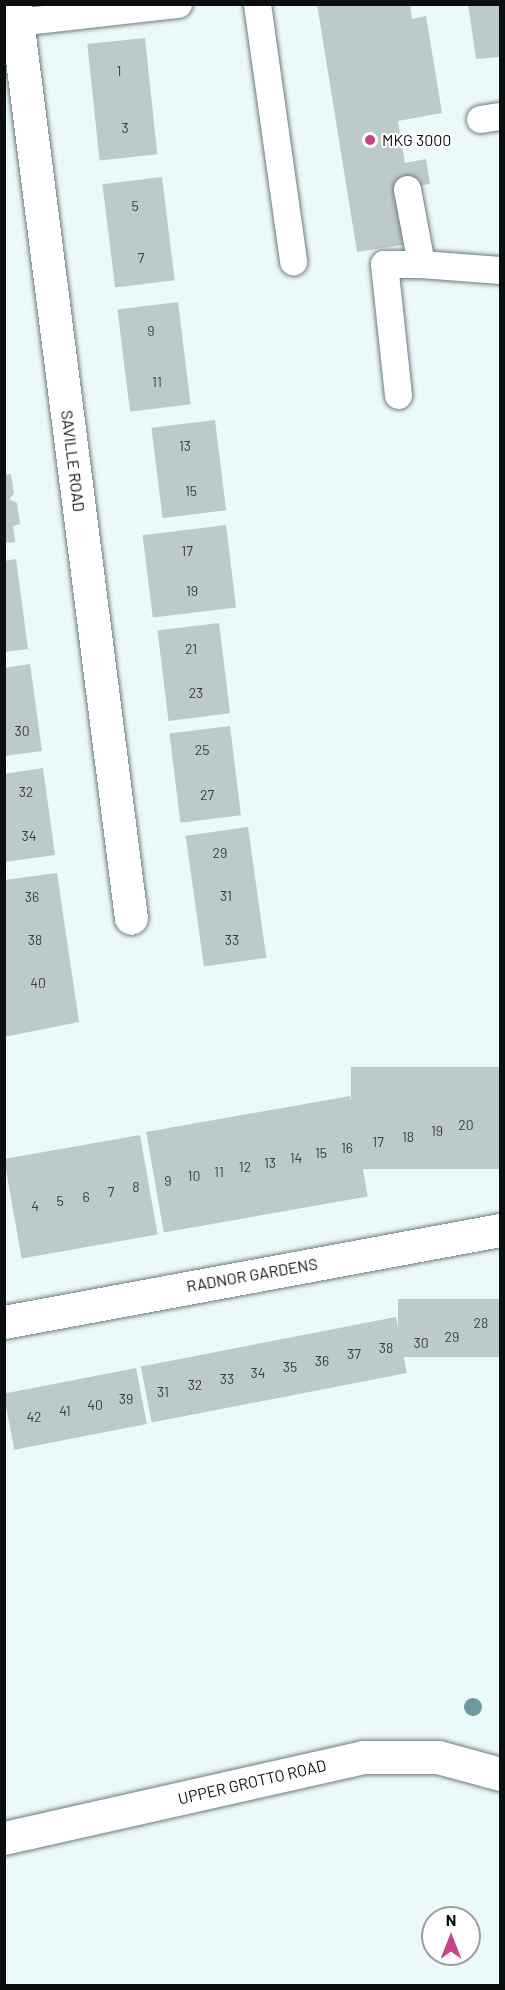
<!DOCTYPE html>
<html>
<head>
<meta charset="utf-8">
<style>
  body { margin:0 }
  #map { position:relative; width:505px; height:1990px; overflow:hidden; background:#ebf9fa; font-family:Barlow,sans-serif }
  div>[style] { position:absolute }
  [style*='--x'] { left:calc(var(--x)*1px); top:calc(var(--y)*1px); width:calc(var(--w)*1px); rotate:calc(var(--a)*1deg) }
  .building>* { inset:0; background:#bdcacb; transform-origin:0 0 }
  .roads { filter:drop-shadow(0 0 2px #6f7b7c) drop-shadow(0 0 2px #6f7b7c) }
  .service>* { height:27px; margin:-13.5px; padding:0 13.5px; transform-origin:13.5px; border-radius:13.5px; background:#fff }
  .minor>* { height:33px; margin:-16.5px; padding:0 16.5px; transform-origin:16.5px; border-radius:16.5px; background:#fff }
  .trees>* { width:18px; height:18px; margin:-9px; border-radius:50%; background:#6b999c }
  .dots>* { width:16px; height:16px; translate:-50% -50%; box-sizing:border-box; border:3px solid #fff; border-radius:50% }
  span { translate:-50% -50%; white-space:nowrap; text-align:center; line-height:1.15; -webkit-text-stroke:4.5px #fff; paint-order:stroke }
  .number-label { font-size:14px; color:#383e3f }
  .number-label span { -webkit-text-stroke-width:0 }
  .poi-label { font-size:16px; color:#0b0f10 }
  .left { translate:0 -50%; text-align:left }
  .street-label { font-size:16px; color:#0b0f10 }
  .frame { position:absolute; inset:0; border:6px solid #0b0f10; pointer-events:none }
  .north { position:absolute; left:421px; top:1906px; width:60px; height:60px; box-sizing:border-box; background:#fff; border:2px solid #9d9f9f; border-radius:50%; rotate:0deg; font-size:16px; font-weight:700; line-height:24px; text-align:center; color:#0b0f10 }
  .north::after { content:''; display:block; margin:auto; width:21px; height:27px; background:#c94386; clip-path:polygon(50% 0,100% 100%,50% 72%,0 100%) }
</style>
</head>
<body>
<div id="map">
  <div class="building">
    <i style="clip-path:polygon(317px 4px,410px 4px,412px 19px,426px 16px,442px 113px,398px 121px,405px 163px,426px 159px,430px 184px,398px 189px,408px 244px,357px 252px)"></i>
    <i style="clip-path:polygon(468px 4px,500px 4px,500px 57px,476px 59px)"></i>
    <i style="left:145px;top:38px;width:117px;height:58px;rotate:84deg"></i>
    <i style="left:162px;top:177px;width:104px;height:60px;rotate:83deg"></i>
    <i style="left:178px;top:302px;width:103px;height:61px;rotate:83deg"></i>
    <i style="left:215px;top:420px;width:91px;height:64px;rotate:83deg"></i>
    <i style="clip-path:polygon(11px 474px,14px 494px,9px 499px,17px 503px,20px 524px,13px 526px,15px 542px,4px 543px,4px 475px)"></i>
    <i style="left:226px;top:525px;width:83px;height:84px;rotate:83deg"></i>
    <i style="clip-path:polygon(16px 559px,28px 649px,4px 652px,4px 561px)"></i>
    <i style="left:219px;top:623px;width:91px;height:62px;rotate:83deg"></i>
    <i style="clip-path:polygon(30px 664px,42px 751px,4px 756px,4px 668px)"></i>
    <i style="left:230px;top:726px;width:90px;height:61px;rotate:83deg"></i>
    <i style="clip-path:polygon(43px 768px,55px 855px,4px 862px,4px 774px)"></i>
    <i style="left:248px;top:827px;width:132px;height:63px;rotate:82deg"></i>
    <i style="clip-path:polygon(57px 873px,79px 1022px,4px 1037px,4px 880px)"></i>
    <i style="left:500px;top:1067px;width:102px;height:149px;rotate:90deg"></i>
    <i style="left:350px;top:1096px;width:102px;height:207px;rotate:80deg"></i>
    <i style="left:140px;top:1135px;width:101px;height:138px;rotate:80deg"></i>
    <i style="left:500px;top:1299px;width:58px;height:102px;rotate:90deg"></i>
    <i style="left:396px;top:1317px;width:57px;height:260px;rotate:79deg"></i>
    <i style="left:136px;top:1368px;width:57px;height:135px;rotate:79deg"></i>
  </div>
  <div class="roads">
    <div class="service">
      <i style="--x:257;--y:4;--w:260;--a:82"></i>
      <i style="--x:17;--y:22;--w:162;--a:-6.4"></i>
      <i style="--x:480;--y:119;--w:20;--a:-9"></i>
      <i style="--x:407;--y:189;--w:76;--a:79.4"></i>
      <i style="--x:421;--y:264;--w:79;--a:4.3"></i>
      <i style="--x:398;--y:395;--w:132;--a:-96.1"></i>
      <i style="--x:384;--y:264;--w:37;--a:0"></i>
    </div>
    <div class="minor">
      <i style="--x:15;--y:4;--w:921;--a:82.77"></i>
      <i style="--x:4;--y:1322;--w:504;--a:-10.51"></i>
      <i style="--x:4;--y:1838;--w:368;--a:-12.7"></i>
      <i style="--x:363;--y:1757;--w:75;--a:0"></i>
      <i style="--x:438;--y:1757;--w:64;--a:15.3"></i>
    </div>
  </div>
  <div class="trees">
    <i style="left:473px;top:1707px"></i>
  </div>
  <div class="dots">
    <i style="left:370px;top:140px;background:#c94386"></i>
  </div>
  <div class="number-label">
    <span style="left:119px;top:71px">1</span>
    <span style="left:125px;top:128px">3</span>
    <span style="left:135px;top:206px">5</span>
    <span style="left:141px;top:258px">7</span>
    <span style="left:151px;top:331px">9</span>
    <span style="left:157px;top:382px">11</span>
    <span style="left:185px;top:446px">13</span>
    <span style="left:191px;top:491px">15</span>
    <span style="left:187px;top:551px">17</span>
    <span style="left:192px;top:591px">19</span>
    <span style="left:191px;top:649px">21</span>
    <span style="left:196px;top:693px">23</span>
    <span style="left:22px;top:731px">30</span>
    <span style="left:202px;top:750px">25</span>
    <span style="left:26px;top:792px">32</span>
    <span style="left:207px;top:795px">27</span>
    <span style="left:29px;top:836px">34</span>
    <span style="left:220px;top:853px">29</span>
    <span style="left:226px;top:896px">31</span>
    <span style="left:32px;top:897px">36</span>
    <span style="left:35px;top:940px">38</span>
    <span style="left:232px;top:940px">33</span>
    <span style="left:38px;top:983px">40</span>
    <span style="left:466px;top:1125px">20</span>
    <span style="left:437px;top:1131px">19</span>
    <span style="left:408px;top:1137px">18</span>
    <span style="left:378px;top:1142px">17</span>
    <span style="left:347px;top:1148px">16</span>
    <span style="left:321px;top:1153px">15</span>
    <span style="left:296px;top:1158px">14</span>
    <span style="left:270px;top:1163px">13</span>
    <span style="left:245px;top:1167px">12</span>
    <span style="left:219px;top:1172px">11</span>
    <span style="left:194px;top:1176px">10</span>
    <span style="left:168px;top:1181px">9</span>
    <span style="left:136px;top:1187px">8</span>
    <span style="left:111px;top:1192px">7</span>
    <span style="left:86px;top:1197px">6</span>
    <span style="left:60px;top:1201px">5</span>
    <span style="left:35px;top:1206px">4</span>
    <span style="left:481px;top:1323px">28</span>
    <span style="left:452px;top:1337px">29</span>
    <span style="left:421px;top:1343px">30</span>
    <span style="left:386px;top:1348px">38</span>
    <span style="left:354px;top:1354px">37</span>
    <span style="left:322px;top:1361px">36</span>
    <span style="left:290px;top:1367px">35</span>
    <span style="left:258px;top:1373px">34</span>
    <span style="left:227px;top:1379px">33</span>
    <span style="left:195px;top:1385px">32</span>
    <span style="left:163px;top:1392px">31</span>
    <span style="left:126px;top:1399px">39</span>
    <span style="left:95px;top:1405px">40</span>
    <span style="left:65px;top:1411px">41</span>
    <span style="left:34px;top:1417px">42</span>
  </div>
  <div class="poi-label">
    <span class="left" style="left:382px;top:140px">MKG 3000</span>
  </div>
  <div class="street-label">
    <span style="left:73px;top:461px;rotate:83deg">SAVILLE ROAD</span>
    <span style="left:252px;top:1275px;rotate:-10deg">RADNOR GARDENS</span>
    <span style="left:252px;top:1782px;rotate:-13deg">UPPER GROTTO ROAD</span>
  </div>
  <div class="frame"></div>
  <div class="north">N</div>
</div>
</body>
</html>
